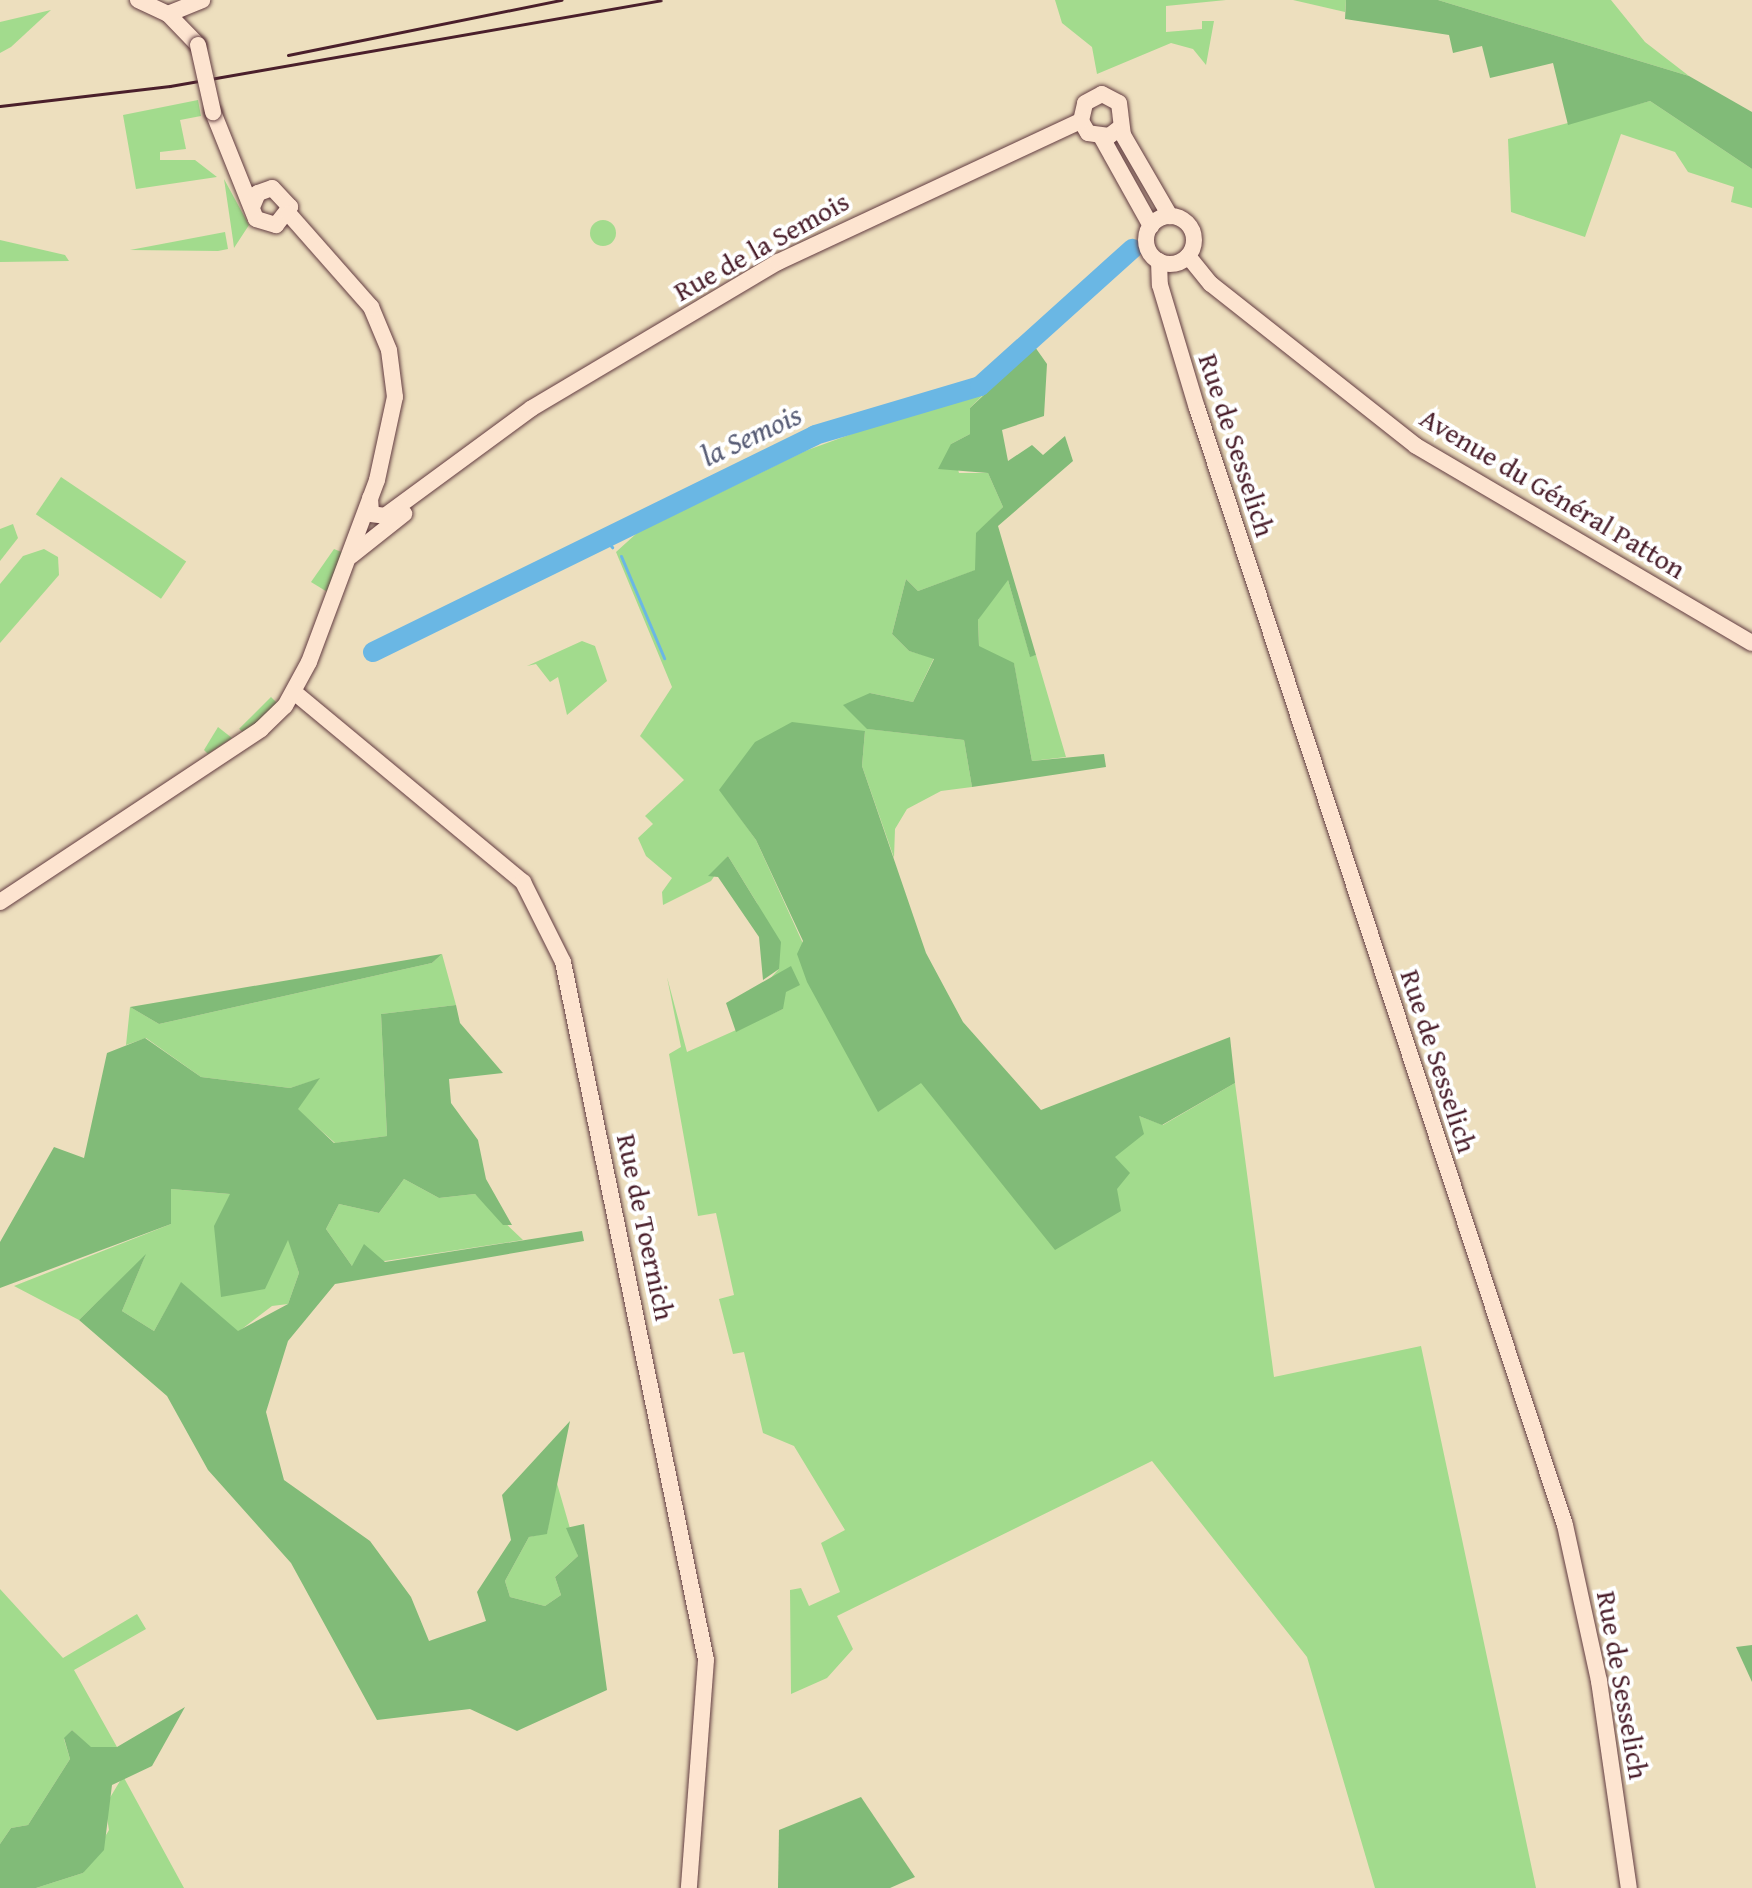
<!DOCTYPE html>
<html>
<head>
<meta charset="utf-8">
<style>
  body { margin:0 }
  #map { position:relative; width:1752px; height:1888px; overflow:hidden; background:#eddfbe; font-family:"Gentium Book Plus",serif }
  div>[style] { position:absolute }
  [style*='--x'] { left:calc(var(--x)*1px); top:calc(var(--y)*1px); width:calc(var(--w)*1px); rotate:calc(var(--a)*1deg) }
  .green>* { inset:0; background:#a2db8d; transform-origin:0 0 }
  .round { border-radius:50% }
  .forest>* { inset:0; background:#81bb78 }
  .stream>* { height:3px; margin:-1.5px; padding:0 1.5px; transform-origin:1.5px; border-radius:1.5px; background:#6ab7e4 }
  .river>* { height:20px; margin:-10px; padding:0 10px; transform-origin:10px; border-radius:10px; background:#6ab7e4 }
  .roads { filter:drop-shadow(0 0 2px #623c41) drop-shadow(0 0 2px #623c41) }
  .secondary>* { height:16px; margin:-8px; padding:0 8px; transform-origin:8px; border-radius:8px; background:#fde4d0 }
  .secondary>.ring { margin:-8px; padding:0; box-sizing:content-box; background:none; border:16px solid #fde4d0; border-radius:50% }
  .rail>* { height:3px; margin:-1.5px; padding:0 1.5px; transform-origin:1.5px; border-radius:1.5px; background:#4a1f2b }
  .bridges { filter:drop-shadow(0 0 2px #623c41) drop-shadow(0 0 2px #623c41) }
  .secondary-bridge>* { height:16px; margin:-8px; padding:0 8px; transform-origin:8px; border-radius:8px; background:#fde4d0 }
  span { translate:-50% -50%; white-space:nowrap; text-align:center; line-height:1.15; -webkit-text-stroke:8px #fff; paint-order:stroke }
  .street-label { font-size:28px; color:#4a1f2b }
  .water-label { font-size:30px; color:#575c75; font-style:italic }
</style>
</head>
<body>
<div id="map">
  <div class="green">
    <i style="clip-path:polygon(1055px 0,1226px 0,1166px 6px,1166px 32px,1202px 29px,1202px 21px,1214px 21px,1206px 65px,1193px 49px,1171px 43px,1097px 74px,1092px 47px,1062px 23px)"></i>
    <i style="clip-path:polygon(1293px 0,1346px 0,1345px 12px)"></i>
    <i style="clip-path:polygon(1438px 0,1611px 0,1645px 42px,1689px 76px)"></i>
    <i style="clip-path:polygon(51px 10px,11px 47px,0 53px,0 22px)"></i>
    <i style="clip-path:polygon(198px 100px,201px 116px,180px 120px,186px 149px,160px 152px,160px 160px,195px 160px,217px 177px,136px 189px,123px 115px)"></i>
    <i style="clip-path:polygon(1650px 101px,1752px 169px,1752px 208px,1731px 202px,1734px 187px,1688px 172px,1675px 152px,1621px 134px,1585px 237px,1511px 212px,1508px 139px)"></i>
    <i style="clip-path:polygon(224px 179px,249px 225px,234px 248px,233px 240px)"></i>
    <i class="round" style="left:590px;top:220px;width:26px;height:26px"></i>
    <i style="clip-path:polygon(225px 232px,228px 249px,218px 251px,130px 250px)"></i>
    <i style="clip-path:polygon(0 240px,65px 255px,69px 261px,0 262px)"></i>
    <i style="clip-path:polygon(997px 381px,970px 408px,970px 434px,951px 444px,959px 473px,988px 473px,1003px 507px,977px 533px,976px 570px,918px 591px,906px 579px,892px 634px,909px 651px,934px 658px,913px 702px,870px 693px,868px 729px,964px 740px,972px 787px,941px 791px,907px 809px,895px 829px,894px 858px,862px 766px,865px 731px,720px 790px,756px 840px,879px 1111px,921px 1082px,1055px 1249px,1117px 1189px,1114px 1157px,1139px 1116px,1163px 1125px,1235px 1083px,1274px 1377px,1421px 1346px,1536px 1888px,1375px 1888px,1307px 1657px,1152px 1461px,837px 1616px,853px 1649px,827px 1678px,791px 1694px,790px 1590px,801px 1588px,809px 1606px,840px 1592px,821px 1543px,845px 1530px,794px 1446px,763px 1433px,744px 1352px,733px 1354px,719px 1299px,734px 1295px,716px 1213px,698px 1216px,669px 1054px,681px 1047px,667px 977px,687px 1052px,783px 1009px,783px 976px,764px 985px,779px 969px,757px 903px,728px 856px,711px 881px,663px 905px,662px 892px,672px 878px,646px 856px,638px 838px,653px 824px,645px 816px,684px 780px,640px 736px,672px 687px,616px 552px,637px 533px,805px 451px)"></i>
    <i style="left:61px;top:477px;width:151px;height:45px;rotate:34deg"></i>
    <i style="clip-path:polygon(13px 524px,18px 538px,0 561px,0 529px)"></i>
    <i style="clip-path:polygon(44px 549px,58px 557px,59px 575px,0 643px,0 584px,23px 556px)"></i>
    <i style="clip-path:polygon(334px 549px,344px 553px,329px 593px,311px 582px)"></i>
    <i style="clip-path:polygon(1002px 580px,1008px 580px,1030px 656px,1036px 655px,1066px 757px,1032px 761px,1014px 664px,979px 647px,978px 620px)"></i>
    <i style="clip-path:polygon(582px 641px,595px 646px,607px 681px,567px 715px,558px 677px,550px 682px,536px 664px,527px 666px)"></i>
    <i style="left:271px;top:697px;width:10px;height:45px;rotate:45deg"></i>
    <i style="clip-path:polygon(218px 727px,232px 738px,208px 754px,204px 750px)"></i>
    <i style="clip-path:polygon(442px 954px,456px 1005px,381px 1014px,387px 1136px,335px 1143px,297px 1109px,319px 1079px,290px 1088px,201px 1077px,146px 1038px,126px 1045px,130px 1007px,159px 1024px,432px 963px)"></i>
    <i style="clip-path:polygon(404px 1179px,439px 1198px,475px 1194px,523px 1240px,352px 1266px,326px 1229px,339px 1204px,379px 1213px)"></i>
    <i style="clip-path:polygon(171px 1189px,230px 1194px,288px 1238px,299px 1273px,288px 1304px,272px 1306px,238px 1332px,181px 1283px,154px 1331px,122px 1311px,145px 1256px,79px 1320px,14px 1286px,171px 1224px)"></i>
    <i style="clip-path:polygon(556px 1480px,578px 1556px,555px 1577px,561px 1595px,545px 1606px,510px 1597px,505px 1581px,529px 1537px,547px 1533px)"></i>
    <i style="clip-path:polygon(0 1589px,63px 1658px,137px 1614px,146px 1629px,74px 1670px,117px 1747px,91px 1748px,72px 1730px,64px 1739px,70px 1759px,28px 1825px,11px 1828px,0 1844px)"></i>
    <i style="clip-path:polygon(123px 1776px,184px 1888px,36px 1888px,83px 1873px,109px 1830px,105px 1806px)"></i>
  </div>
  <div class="forest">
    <i style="clip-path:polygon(1346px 0,1438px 0,1689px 76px,1752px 112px,1752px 169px,1650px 101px,1568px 125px,1553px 63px,1490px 78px,1482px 46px,1453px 53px,1449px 35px,1345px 19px)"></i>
    <i style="clip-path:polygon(1035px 347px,1047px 364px,1044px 416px,1002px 430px,1008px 461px,1032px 445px,1043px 455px,1065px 436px,1073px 461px,998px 526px,1036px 655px,1030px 657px,1008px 580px,978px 620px,979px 646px,1014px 663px,1032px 761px,1104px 754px,1106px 767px,972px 787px,964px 740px,867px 729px,843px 705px,870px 693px,913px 702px,934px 659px,909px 651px,892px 634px,906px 579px,918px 591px,975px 570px,976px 533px,1003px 507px,988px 473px,938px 469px,951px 444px,970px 434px,970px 408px)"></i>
    <i style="clip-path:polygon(792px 722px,865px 731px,862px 766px,926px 953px,963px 1022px,1041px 1110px,1230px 1037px,1235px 1083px,1162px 1125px,1139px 1116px,1144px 1134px,1115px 1157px,1130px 1173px,1117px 1189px,1121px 1211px,1055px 1250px,921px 1083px,878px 1112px,807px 982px,797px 954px,803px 941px,756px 840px,719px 790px,755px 742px)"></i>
    <i style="clip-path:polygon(728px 856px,781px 942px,779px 969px,763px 980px,759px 937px,718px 877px,708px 876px)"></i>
    <i style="clip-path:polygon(442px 954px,432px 963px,159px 1024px,130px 1007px)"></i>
    <i style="clip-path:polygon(791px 966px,800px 985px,786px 992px,783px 1009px,736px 1032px,726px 1003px)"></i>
    <i style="clip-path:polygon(456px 1005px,460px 1023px,503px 1073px,449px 1079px,451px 1103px,478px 1140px,486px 1179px,512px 1225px,503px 1225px,475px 1194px,439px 1198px,404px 1179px,379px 1213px,339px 1204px,326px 1229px,352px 1266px,364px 1244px,385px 1262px,582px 1231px,584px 1241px,335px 1284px,288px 1341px,266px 1412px,284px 1480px,370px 1541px,411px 1597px,429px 1641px,486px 1621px,477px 1592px,511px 1540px,502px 1495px,570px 1421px,547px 1534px,529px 1537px,505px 1581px,510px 1597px,545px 1606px,561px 1595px,555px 1577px,578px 1556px,566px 1528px,584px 1524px,607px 1690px,517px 1731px,470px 1709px,377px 1720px,291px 1563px,208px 1470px,167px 1396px,79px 1320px,146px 1254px,122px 1311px,154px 1331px,181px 1282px,238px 1331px,288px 1304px,299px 1273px,288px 1240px,265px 1289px,221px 1297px,214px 1226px,230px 1194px,171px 1189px,171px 1224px,0 1288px,0 1242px,54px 1147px,84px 1158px,107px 1053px,145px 1038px,201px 1077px,290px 1088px,320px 1078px,298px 1109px,334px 1143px,387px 1136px,381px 1014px)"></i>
    <i style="clip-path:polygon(1752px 1645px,1752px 1682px,1736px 1647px)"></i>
    <i style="clip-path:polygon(185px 1707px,152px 1766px,112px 1785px,104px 1850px,83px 1873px,36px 1888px,0 1888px,0 1844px,11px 1828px,28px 1825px,70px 1759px,64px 1738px,72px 1730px,91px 1747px,117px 1747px)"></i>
    <i style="clip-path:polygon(861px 1797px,915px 1877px,890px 1888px,778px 1888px,779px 1830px)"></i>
  </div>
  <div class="stream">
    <i style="--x:605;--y:539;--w:11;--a:49"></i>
    <i style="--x:621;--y:556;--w:111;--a:67.1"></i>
  </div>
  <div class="river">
    <i style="--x:373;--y:652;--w:492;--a:-26.1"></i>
    <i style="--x:815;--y:435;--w:172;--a:-16.5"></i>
    <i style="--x:980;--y:386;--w:205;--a:-42"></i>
  </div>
  <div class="roads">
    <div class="secondary">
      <i style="--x:138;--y:0;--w:33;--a:25"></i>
      <i style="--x:168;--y:14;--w:37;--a:-22"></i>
      <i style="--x:168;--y:14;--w:43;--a:45.9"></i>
      <i style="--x:213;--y:112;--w:115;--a:68.1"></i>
      <i style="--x:256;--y:219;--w:21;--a:17"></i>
      <i style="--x:276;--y:225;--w:23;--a:-52"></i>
      <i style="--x:290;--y:207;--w:26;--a:-133"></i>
      <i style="--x:272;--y:188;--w:15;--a:160"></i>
      <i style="--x:258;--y:193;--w:15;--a:113"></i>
      <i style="--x:1121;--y:127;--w:15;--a:143"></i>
      <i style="--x:1109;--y:136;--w:21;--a:-172"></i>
      <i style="--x:1088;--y:133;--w:14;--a:-120"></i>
      <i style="--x:1081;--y:121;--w:18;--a:-77"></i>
      <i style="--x:1085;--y:103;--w:19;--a:-28"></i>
      <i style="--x:1102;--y:94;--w:19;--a:28"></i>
      <i style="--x:1119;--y:103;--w:32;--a:83"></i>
      <i style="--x:1123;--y:135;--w:94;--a:59.9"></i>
      <i style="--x:1102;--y:138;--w:101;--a:60.9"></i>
      <i class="ring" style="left:1146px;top:216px;width:32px;height:32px"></i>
      <i style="--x:1188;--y:256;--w:36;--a:51"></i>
      <i style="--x:1211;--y:284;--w:261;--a:38.3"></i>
      <i style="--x:1416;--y:446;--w:389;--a:30.4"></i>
      <i style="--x:1159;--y:261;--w:24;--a:88"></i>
      <i style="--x:1160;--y:285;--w:128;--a:73.3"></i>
      <i style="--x:1197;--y:408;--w:1176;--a:71.77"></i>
      <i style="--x:1565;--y:1525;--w:160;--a:77.7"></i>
      <i style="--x:1599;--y:1681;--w:209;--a:81.8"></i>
      <i style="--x:370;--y:498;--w:16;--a:86"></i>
      <i style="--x:371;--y:514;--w:14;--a:8"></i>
      <i style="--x:385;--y:516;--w:182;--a:-36.3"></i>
      <i style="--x:532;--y:408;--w:286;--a:-30.7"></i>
      <i style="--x:778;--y:262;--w:334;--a:-25"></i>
      <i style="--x:351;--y:556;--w:68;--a:-38.4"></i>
      <i style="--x:294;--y:692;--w:298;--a:39.7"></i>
      <i style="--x:523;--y:882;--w:89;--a:63.4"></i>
      <i style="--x:563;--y:962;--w:712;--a:78.42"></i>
      <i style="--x:706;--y:1660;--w:229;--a:94.3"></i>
      <i style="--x:0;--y:902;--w:313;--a:-33.5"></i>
      <i style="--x:261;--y:729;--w:33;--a:-44"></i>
      <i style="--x:285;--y:706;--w:50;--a:-61.4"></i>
      <i style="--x:309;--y:662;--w:194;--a:-69.5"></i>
      <i style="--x:377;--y:480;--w:85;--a:-77.8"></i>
      <i style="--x:395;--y:397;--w:47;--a:-97.3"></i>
      <i style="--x:389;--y:350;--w:47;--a:-112.7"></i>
      <i style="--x:371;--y:307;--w:124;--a:-131.4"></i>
    </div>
  </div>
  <div class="rail">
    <i style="--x:288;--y:55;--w:279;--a:-11.4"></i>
    <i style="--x:0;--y:106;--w:171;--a:-6.7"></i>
    <i style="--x:170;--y:86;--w:498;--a:-9.9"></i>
  </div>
  <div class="bridges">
    <div class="secondary-bridge">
      <i style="--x:198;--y:45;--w:69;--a:77.4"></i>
    </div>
  </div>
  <div class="street-label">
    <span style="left:761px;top:246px;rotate:-29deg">Rue de la Semois</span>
    <span style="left:1237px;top:445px;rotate:72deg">Rue de Sesselich</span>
    <span style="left:1553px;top:493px;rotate:31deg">Avenue du Général Patton</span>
    <span style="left:1439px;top:1061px;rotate:72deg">Rue de Sesselich</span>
    <span style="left:646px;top:1227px;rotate:78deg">Rue de Toernich</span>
    <span style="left:1623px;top:1685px;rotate:80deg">Rue de Sesselich</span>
  </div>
  <div class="water-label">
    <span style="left:751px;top:435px;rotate:-25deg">la Semois</span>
  </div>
</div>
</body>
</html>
